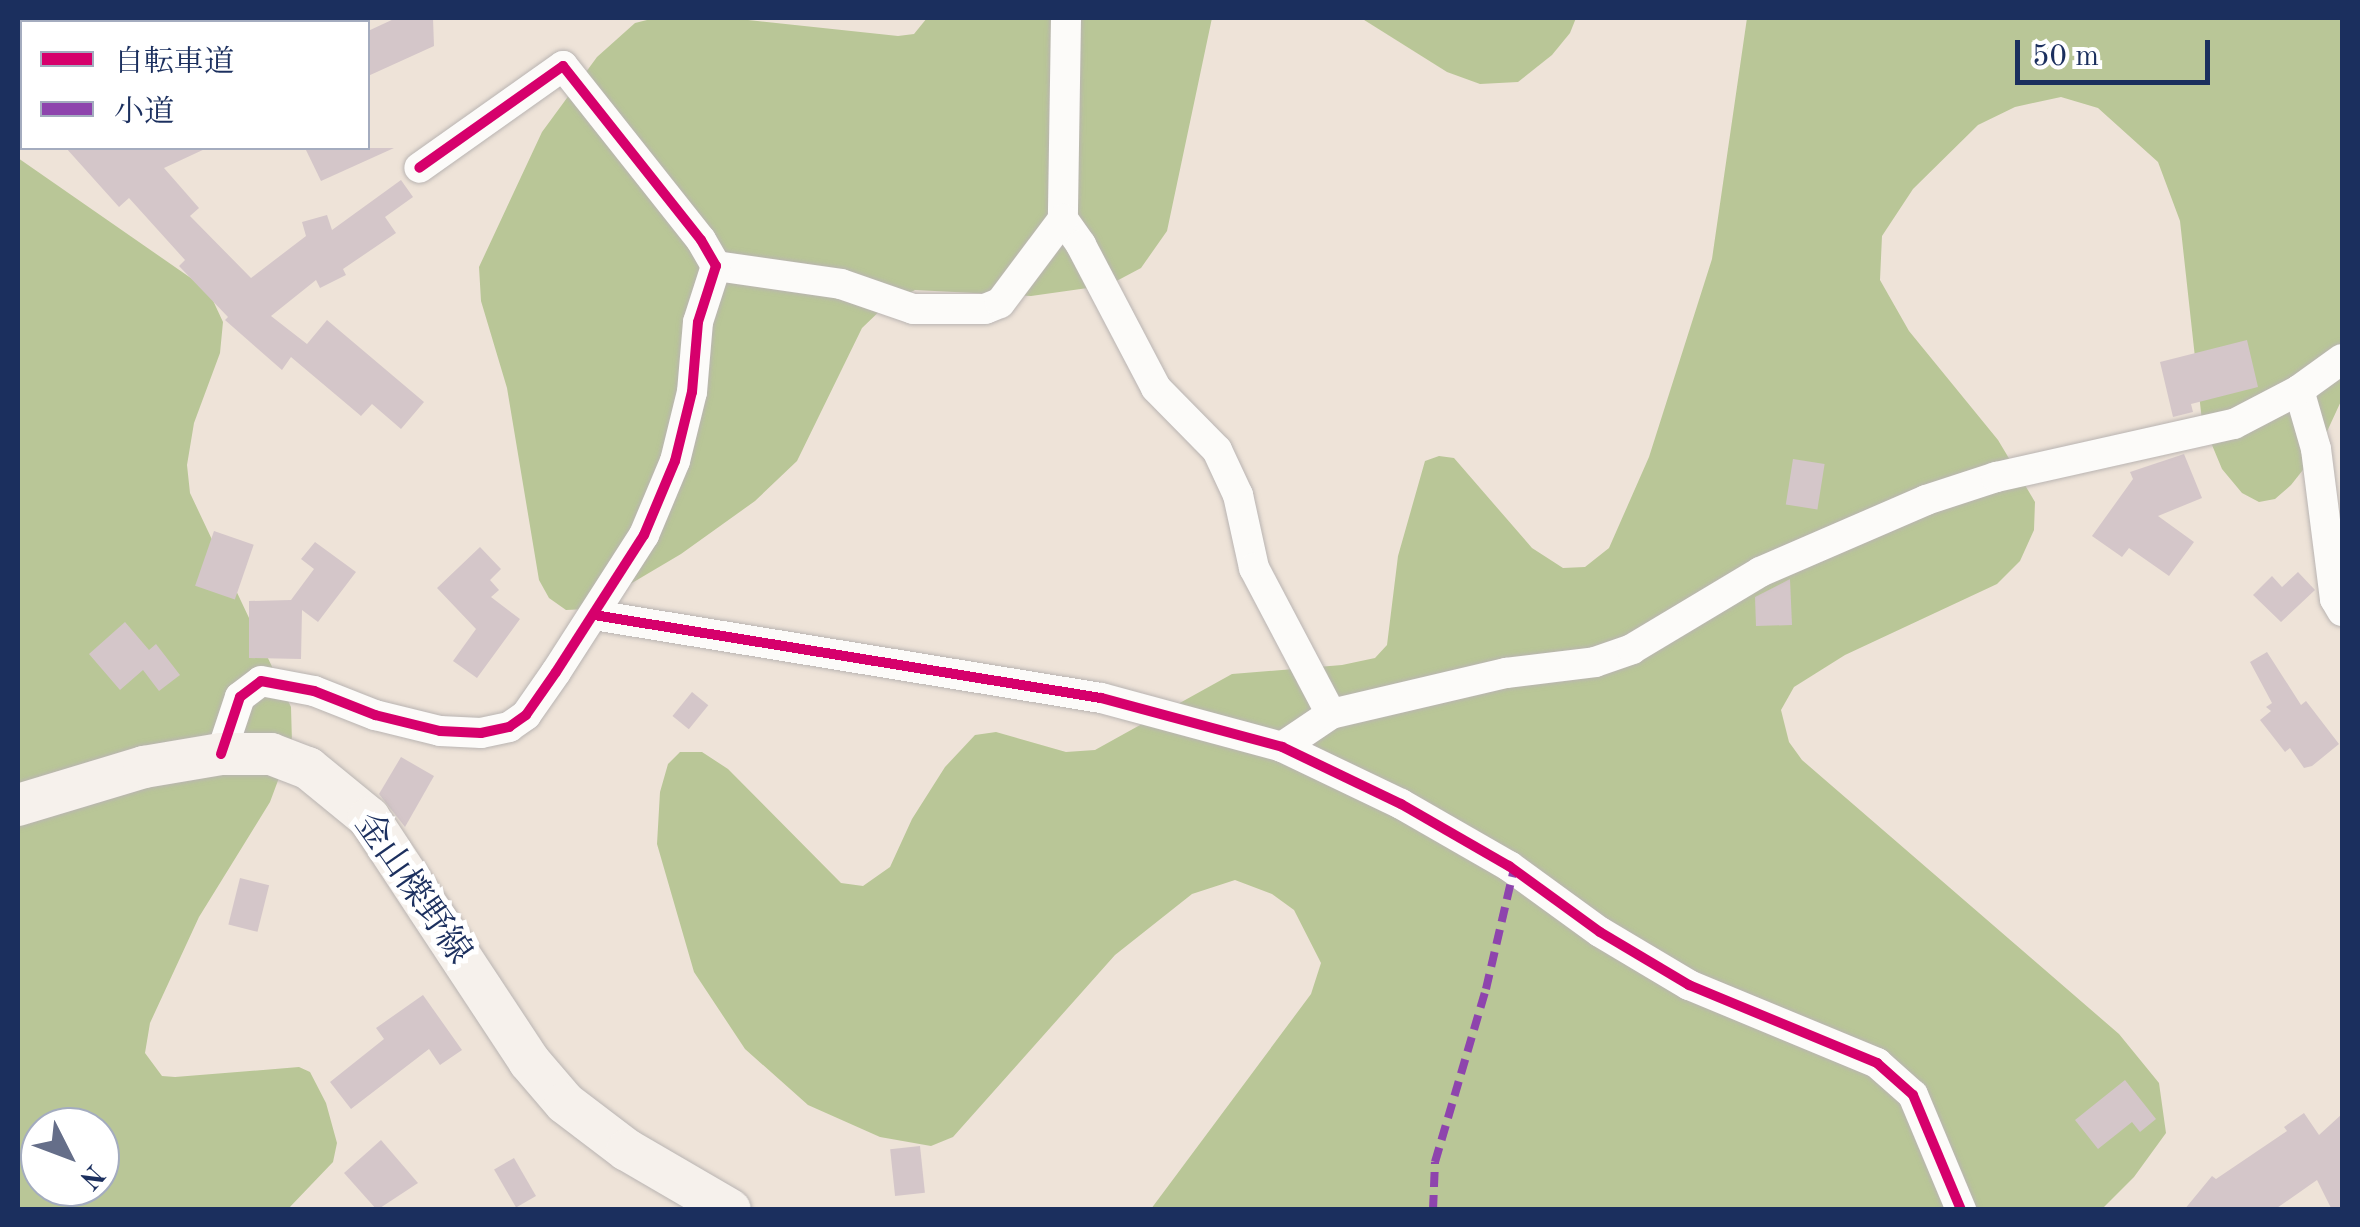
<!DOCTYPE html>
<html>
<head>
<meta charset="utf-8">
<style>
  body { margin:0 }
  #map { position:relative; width:2360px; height:1227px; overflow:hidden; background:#eee3d8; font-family:"Old Standard TT","Noto Serif JP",serif }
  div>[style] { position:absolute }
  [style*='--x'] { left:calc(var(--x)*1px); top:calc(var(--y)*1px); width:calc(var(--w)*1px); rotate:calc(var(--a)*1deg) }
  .forest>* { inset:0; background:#b9c697 }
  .building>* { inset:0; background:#d4c6c9; transform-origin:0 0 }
  .roads { filter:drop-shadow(0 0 2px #b9b4b2) drop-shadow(0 0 2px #b9b4b2) }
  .minor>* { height:30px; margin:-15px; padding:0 15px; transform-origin:15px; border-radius:15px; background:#fcfbf9 }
  .secondary>* { height:42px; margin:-21px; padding:0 21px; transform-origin:21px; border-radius:21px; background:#f6f1ec }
  .quiet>* { height:8px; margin-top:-4px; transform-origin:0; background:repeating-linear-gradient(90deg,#8e44ad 0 15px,transparent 0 23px) }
  .cycleway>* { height:10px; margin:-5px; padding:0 5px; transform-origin:5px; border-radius:5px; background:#d6006c }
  span { translate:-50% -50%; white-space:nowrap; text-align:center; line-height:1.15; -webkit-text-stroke:10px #fff; paint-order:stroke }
  .street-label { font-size:35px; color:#1b2f5e }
  .frame { position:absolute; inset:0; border:20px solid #1b2f5e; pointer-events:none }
  .legend { position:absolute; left:20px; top:20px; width:350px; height:130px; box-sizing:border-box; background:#fff; border:2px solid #a4acbf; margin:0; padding:12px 18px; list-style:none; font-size:30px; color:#1b2f5e }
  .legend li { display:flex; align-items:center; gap:20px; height:50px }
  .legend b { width:50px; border:2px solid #a4acbf }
  .north { position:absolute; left:20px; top:1107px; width:100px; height:100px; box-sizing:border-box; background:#fff; border:2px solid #a4acbf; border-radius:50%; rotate:132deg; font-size:28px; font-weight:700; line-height:40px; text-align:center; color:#1b2f5e }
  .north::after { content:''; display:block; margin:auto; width:35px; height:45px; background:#656e89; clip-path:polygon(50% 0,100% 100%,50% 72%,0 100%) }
  .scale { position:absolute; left:2015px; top:40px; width:195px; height:45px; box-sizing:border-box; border:5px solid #1b2f5e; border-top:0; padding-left:12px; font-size:30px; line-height:35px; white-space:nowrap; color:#1b2f5e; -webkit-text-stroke:8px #fff; paint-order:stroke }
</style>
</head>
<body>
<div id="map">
  <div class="forest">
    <i style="clip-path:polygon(655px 18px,730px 18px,898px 36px,914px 34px,927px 18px,1212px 18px,1167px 231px,1141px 268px,1109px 285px,1031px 296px,915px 290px,887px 304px,862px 328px,797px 461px,755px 501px,681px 554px,588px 609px,566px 610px,549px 598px,539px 580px,507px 388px,481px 301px,479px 267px,542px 132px,597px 57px,635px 23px)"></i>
    <i style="clip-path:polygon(1361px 18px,1576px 18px,1570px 33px,1552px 55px,1518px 82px,1480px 84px,1447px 72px)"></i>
    <i style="clip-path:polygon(1747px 18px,2342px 18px,2342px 399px,2318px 451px,2291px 485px,2275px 499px,2259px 502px,2242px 493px,2222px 469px,2202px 421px,2180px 221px,2158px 162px,2098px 108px,2061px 97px,2015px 107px,1978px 125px,1913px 189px,1882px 236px,1880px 280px,1909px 331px,1998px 440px,2035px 502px,2034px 530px,2020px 561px,1997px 584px,1845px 655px,1794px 687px,1781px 710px,1789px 742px,1802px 760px,2119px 1034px,2159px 1083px,2166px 1133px,2134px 1177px,2102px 1209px,1151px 1209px,1311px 994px,1321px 963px,1294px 910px,1272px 894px,1235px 880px,1192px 894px,1115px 955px,953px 1137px,931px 1146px,880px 1137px,808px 1105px,745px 1049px,694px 972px,657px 844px,660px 792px,668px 764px,680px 752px,702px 752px,728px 769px,841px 883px,863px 886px,890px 867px,912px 819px,945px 767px,975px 735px,996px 732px,1066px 752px,1095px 750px,1232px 674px,1342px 665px,1375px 658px,1387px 645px,1398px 556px,1425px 461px,1439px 456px,1454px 458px,1532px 548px,1563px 568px,1585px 567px,1609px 548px,1649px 457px,1712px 259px)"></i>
    <i style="clip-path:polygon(evenodd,18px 158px,198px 283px,209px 292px,223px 322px,220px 353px,194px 423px,187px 465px,190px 493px,291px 707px,292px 743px,270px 802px,199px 917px,150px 1023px,145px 1053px,162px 1076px,175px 1077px,299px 1067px,310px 1072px,326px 1103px,337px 1143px,333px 1162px,288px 1209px,18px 1209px,18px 158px,40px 1127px,100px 1127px,100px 1187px,40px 1187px,40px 1127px)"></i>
  </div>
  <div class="building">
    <i style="clip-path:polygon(396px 18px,433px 18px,434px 46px,368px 76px,368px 31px)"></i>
    <i style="clip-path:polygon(66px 148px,207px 148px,164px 168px,199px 208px,190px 216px,251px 278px,306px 236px,302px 222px,327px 215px,332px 230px,401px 180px,413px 197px,385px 217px,396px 233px,343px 269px,346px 275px,320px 288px,316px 280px,271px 316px,307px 344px,327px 320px,424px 402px,401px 429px,372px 404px,361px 416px,291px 357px,282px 370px,225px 320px,228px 317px,179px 266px,185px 260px,129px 198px,119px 207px)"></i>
    <i style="clip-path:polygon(305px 148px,394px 148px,321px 181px)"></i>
    <i style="clip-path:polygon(2247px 340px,2258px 387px,2191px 404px,2193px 412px,2173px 417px,2160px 362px)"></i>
    <i style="clip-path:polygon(2184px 454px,2202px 498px,2158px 516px,2194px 542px,2169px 576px,2129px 548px,2122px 557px,2092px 536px,2133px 479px,2130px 472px)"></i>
    <i style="left:1793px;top:459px;width:32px;height:46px;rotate:9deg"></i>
    <i style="left:214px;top:531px;width:42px;height:58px;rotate:19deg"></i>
    <i style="clip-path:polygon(315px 542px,356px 572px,318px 622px,302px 610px,301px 659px,249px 658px,249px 601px,291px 600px,314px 569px,301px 559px)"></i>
    <i style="clip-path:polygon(480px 547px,501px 569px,490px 580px,499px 590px,491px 597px,520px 619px,477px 678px,453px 661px,476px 629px,437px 588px)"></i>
    <i style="clip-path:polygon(2298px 572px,2315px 590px,2281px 622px,2253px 595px,2272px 576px,2282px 587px)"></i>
    <i style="clip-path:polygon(1790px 579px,1792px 625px,1756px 626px,1755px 597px)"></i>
    <i style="clip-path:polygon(125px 622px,149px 650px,156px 644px,180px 675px,159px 691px,143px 670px,120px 690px,89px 654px)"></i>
    <i style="clip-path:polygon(2267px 652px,2301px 705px,2306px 701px,2339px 744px,2312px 766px,2304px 768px,2290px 748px,2285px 752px,2260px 720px,2271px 711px,2266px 707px,2272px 703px,2250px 662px)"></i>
    <i style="left:692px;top:692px;width:21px;height:31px;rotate:39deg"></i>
    <i style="clip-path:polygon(401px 757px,434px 776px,405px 827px,379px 794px)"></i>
    <i style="left:240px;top:878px;width:30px;height:48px;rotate:14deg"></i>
    <i style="clip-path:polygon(423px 995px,462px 1050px,440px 1065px,429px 1049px,351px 1109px,330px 1082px,384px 1039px,376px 1028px)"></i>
    <i style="clip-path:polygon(2125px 1080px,2156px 1119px,2140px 1132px,2132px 1122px,2098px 1149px,2075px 1120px)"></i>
    <i style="clip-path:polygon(2304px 1113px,2319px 1135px,2342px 1114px,2342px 1210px,2332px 1210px,2317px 1180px,2274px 1210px,2184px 1210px,2212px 1176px,2216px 1179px,2287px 1131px,2284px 1127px)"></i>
    <i style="clip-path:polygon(381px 1140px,418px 1183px,377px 1210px,344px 1173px)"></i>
    <i style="left:920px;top:1146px;width:47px;height:30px;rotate:84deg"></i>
    <i style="left:514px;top:1158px;width:44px;height:23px;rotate:60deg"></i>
  </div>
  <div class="roads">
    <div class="minor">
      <i style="--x:1066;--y:18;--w:201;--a:90.9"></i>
      <i style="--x:1063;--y:219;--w:32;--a:55"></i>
      <i style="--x:1081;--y:245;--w:161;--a:62.3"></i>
      <i style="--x:1156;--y:388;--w:87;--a:45.5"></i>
      <i style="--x:1217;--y:450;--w:50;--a:65"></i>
      <i style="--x:1238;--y:495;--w:75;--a:77.6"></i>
      <i style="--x:1254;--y:568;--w:165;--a:62.2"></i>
      <i style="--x:716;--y:266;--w:126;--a:8.2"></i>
      <i style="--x:841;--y:284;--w:76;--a:19.1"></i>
      <i style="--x:913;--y:309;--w:72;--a:0"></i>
      <i style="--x:985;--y:309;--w:16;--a:-22"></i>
      <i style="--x:1000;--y:303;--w:105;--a:-53.1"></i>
      <i style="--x:2299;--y:390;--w:61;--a:73.9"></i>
      <i style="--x:2316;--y:449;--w:151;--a:82.8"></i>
      <i style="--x:2335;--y:599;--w:14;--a:60"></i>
      <i style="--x:594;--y:615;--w:514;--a:9.3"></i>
      <i style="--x:1101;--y:698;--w:188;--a:15.1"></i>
      <i style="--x:1282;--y:747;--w:132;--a:25.6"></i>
      <i style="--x:1401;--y:804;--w:125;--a:29.9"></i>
      <i style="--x:1509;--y:866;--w:112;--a:36"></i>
      <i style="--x:1600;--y:932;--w:104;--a:30.8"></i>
      <i style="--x:1689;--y:985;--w:204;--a:22.5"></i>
      <i style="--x:1877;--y:1063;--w:48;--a:41.6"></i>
      <i style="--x:1913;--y:1095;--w:125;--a:67.3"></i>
      <i style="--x:1282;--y:747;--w:59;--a:-34"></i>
      <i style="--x:1331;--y:714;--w:180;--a:-13.2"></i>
      <i style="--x:1506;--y:673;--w:90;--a:-7"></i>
      <i style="--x:1595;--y:662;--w:39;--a:-19"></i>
      <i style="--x:1632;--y:649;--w:149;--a:-31"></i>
      <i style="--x:1760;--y:572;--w:181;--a:-23.4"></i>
      <i style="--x:1926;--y:500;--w:74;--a:-18.2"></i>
      <i style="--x:1996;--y:477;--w:244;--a:-12.6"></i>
      <i style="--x:2234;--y:424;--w:73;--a:-27.6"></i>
      <i style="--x:2299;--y:390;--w:53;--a:-35.8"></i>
      <i style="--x:221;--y:754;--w:60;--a:-71.6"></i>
      <i style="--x:240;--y:697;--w:26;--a:-37"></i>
      <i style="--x:261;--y:681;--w:54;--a:10.7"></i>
      <i style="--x:314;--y:691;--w:66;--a:21.5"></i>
      <i style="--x:375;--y:715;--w:67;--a:13.8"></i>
      <i style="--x:440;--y:731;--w:41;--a:2.8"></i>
      <i style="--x:481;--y:733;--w:29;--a:-12"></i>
      <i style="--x:509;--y:727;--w:21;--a:-35"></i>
      <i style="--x:526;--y:715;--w:52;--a:-55.1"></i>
      <i style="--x:556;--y:672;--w:163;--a:-57.3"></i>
      <i style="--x:644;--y:535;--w:80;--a:-67.3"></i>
      <i style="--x:675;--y:461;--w:71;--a:-76.2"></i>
      <i style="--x:692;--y:392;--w:70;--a:-85.1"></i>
      <i style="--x:698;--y:322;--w:59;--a:-72.2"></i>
      <i style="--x:716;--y:266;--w:30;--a:-120"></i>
      <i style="--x:701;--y:240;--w:222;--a:-128.4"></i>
      <i style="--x:563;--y:66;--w:176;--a:144.7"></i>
    </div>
    <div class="secondary">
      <i style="--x:18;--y:805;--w:132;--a:-16.8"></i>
      <i style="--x:144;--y:767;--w:78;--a:-9.6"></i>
      <i style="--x:221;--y:754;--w:50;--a:0"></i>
      <i style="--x:271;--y:754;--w:40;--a:21"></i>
      <i style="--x:308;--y:768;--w:79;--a:39.3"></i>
      <i style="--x:369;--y:818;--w:291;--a:56.6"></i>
      <i style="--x:529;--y:1061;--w:55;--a:49.4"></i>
      <i style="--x:565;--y:1103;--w:78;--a:37.2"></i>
      <i style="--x:627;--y:1150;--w:119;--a:30.2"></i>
    </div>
  </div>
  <div class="quiet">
    <i style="--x:1433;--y:1210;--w:48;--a:-87.6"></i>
    <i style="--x:1435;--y:1162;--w:180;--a:-73.6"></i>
    <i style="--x:1486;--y:989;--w:123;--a:-76.9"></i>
  </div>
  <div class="cycleway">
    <i style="--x:594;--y:615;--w:514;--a:9.3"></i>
    <i style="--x:1101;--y:698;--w:188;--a:15.1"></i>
    <i style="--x:1282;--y:747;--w:132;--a:25.6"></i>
    <i style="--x:1401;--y:804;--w:125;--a:29.9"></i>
    <i style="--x:1509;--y:866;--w:112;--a:36"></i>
    <i style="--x:1600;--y:932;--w:104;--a:30.8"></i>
    <i style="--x:1689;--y:985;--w:204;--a:22.5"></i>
    <i style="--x:1877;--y:1063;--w:48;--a:41.6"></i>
    <i style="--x:1913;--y:1095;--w:125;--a:67.3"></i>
    <i style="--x:221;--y:754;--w:60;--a:-71.6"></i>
    <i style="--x:240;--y:697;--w:26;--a:-37"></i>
    <i style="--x:261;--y:681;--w:54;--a:10.7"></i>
    <i style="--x:314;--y:691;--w:66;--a:21.5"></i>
    <i style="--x:375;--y:715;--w:67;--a:13.8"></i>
    <i style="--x:440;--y:731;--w:41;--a:2.8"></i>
    <i style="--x:481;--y:733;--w:29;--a:-12"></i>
    <i style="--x:509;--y:727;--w:21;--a:-35"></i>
    <i style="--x:526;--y:715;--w:52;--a:-55.1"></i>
    <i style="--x:556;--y:672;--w:163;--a:-57.3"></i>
    <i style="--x:644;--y:535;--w:80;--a:-67.3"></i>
    <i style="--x:675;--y:461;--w:71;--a:-76.2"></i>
    <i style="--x:692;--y:392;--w:70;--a:-85.1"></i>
    <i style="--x:698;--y:322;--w:59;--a:-72.2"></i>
    <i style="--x:716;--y:266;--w:30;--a:-120"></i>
    <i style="--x:701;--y:240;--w:222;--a:-128.4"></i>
    <i style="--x:563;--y:66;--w:176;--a:144.7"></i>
  </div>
  <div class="street-label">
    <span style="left:412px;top:889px;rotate:55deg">金山檪野線</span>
  </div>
  <div class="frame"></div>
  <ul class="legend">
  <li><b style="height:12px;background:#d6006c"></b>自転車道</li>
  <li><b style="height:12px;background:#8e44ad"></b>小道</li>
  </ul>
  <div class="north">N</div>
  <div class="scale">50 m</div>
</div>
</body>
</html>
